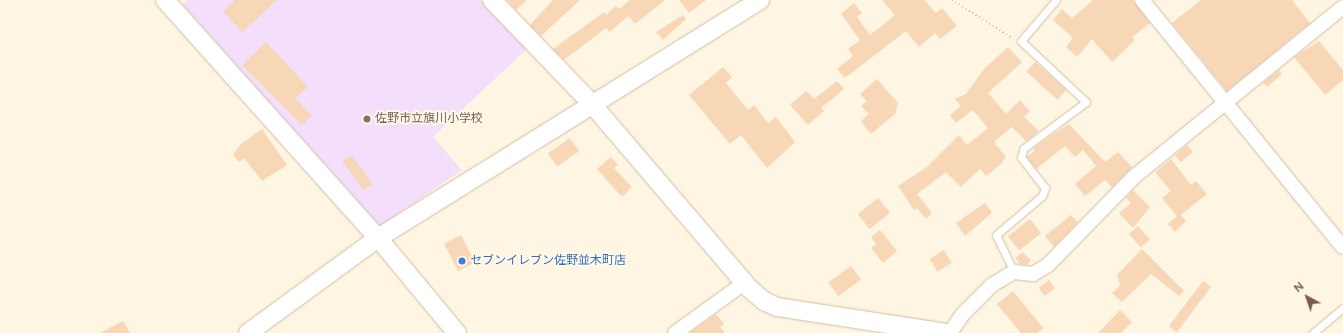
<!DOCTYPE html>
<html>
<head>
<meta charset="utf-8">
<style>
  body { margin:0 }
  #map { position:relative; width:1343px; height:333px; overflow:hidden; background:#fef6e2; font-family:Figtree,"Noto Sans JP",sans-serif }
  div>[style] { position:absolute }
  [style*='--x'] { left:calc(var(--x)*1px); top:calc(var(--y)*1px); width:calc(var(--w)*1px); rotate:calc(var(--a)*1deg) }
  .education>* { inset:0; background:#f3dffb }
  .building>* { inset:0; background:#f7d7b6; transform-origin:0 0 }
  .path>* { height:2px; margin-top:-1px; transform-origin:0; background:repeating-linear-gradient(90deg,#dcba99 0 1px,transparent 0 4px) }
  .roads { filter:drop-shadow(0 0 1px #d1bea7) drop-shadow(0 0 1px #d1bea7) }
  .service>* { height:7px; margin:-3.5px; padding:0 3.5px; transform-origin:3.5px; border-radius:3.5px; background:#fff }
  .minor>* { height:14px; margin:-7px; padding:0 7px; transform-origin:7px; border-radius:7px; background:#fff }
  .tertiary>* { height:18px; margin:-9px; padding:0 9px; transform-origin:9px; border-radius:9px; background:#fff }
  .dots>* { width:11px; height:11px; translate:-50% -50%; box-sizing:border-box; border:2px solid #fff9ea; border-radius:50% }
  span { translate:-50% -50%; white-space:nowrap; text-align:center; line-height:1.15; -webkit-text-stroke:3.5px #fff9ea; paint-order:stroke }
  .education-label { font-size:12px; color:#785e54 }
  .left { translate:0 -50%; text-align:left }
  .shop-label { font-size:12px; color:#366cbe }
  .north { position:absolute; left:1287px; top:277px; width:40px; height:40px; -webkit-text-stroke:3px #fff9ea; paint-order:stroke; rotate:320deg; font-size:11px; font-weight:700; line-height:16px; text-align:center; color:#795d45 }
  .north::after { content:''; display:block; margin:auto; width:14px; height:18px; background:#795d45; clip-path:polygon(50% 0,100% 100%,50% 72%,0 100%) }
</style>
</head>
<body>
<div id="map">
  <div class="education">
    <i style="clip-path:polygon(188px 0,481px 0,528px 48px,433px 137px,462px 170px,380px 226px,182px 4px)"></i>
  </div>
  <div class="building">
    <i style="clip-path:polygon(235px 0,277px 0,242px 32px,223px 11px)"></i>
    <i style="clip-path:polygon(507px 0,527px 0,516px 10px)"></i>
    <i style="clip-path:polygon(553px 0,580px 0,541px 36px,530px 25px)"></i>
    <i style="clip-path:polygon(630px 0,665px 0,635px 24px,628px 16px,610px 32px,606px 28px,564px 60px,553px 49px,604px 12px,606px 15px,616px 6px,619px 9px)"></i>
    <i style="clip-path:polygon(679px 0,706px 0,689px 13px)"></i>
    <i style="clip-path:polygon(882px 0,924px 0,936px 13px,942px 8px,957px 26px,940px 39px,935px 33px,919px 47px,906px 31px,845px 78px,837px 69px,853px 56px,848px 49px,860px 40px,841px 14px,854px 3px,862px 13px,857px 17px,870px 35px,895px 15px)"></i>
    <i style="clip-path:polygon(1093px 0,1133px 0,1150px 23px,1132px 37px,1135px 40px,1112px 62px,1092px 39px,1077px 57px,1066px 47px,1073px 38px,1053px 20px,1062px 9px,1072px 18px)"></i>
    <i style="clip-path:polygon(1201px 0,1292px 0,1310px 23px,1227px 91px,1172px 23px)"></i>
    <i style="clip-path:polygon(683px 15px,686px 19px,663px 40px,656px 32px)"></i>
    <i style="clip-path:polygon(1319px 41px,1343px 70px,1343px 80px,1325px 95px,1294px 57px)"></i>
    <i style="clip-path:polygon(266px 42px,308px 87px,295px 98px,312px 115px,302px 125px,242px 65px)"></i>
    <i style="clip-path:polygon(1008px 47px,1022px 62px,988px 93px,1006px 114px,1020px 100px,1030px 111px,1024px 117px,1039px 131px,1026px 141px,1012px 127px,994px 142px,1006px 157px,1001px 164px,986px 176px,980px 169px,961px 187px,946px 172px,917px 194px,932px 213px,926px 219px,917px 208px,914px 210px,898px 186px,927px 167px,959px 135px,967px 145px,988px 128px,973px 110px,956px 123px,950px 115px,961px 106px,955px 99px,966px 94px,984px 69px)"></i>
    <i style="left:1035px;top:62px;width:42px;height:13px;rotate:42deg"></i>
    <i style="clip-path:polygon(723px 67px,732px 77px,726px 83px,748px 110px,754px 105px,768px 123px,776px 117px,795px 142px,767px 168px,741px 135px,730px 144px,689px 95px)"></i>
    <i style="clip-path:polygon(1279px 70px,1282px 74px,1267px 87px,1263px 83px)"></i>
    <i style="clip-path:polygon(877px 79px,898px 103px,895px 114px,871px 134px,861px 121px,869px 114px,861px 106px,867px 101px,860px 94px)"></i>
    <i style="clip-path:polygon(837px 81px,844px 89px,821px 108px,824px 111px,808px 125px,790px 105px,806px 91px,814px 99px)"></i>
    <i style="clip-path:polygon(1069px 124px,1105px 162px,1118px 152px,1132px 167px,1112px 187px,1105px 180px,1085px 196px,1075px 184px,1096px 166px,1083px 150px,1075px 157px,1065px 146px,1036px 169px,1027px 157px,1035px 150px,1033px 148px)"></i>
    <i style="clip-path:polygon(262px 129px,287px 165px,262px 181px,244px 158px,239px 162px,233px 155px,240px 145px)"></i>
    <i style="left:570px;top:138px;width:16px;height:27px;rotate:55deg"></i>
    <i style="left:1187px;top:145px;width:9px;height:16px;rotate:49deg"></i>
    <i style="left:351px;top:155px;width:36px;height:11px;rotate:53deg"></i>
    <i style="clip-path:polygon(611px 157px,618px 165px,614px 168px,632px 187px,622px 197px,597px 169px)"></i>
    <i style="clip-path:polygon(1171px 159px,1191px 185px,1196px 181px,1207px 194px,1181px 215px,1186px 221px,1175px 232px,1168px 224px,1177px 216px,1162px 198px,1171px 191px,1155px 172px)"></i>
    <i style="clip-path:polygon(1133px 190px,1150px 207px,1133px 228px,1119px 213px,1131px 203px,1126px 198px)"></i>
    <i style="left:878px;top:198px;width:19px;height:26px;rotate:51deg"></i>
    <i style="clip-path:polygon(985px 203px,992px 213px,965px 236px,956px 223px)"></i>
    <i style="clip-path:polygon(1071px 215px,1078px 222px,1054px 247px,1045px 236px)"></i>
    <i style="left:1030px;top:219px;width:18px;height:28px;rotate:52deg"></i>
    <i style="left:1138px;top:226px;width:18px;height:12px;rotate:49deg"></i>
    <i style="clip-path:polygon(880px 230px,897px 251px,883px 263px,871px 248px,876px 244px,871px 237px)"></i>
    <i style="left:461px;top:235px;width:31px;height:19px;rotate:63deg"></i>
    <i style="clip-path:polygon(1142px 249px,1184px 291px,1179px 296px,1151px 274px,1122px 302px,1112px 293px,1120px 285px,1117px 275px)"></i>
    <i style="left:944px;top:250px;width:15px;height:17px;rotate:58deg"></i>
    <i style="clip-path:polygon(1023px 252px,1031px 261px,1026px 265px,1020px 264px,1015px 258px)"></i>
    <i style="left:851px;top:266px;width:17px;height:28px;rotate:54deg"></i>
    <i style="left:1049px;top:280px;width:10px;height:13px;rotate:53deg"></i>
    <i style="left:1203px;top:281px;width:10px;height:57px;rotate:37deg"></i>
    <i style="clip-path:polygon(1013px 291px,1043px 328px,1038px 333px,1021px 333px,997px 304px)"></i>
    <i style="clip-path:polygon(1120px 310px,1132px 322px,1121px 333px,1098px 333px)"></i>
    <i style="clip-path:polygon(716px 314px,724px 324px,720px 327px,725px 333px,689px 333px)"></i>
    <i style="clip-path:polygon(123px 321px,130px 333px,100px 333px)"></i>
  </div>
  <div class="path">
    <i style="--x:952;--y:0;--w:71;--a:32.3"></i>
  </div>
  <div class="roads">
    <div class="service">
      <i style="--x:1014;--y:272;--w:41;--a:-115.9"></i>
      <i style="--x:996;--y:235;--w:60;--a:-40.3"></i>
      <i style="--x:1042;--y:196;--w:9;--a:-69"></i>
      <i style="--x:1045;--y:188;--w:39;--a:-128"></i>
      <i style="--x:1021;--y:157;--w:9;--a:-72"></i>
      <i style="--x:1024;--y:148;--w:77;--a:-36.6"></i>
      <i style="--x:1086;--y:102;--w:89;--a:-136.8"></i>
      <i style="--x:1021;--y:41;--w:54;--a:-49.5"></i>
      <i style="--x:1313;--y:333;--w:39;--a:-40"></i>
    </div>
    <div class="minor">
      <i style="--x:1142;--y:0;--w:318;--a:50.9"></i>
      <i style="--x:675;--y:333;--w:85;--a:-35.9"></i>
      <i style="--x:950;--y:333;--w:22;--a:-56"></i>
      <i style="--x:962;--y:315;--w:42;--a:-45"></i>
      <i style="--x:992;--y:285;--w:26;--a:-31"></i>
      <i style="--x:1014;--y:272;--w:19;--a:6"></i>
      <i style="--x:1033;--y:274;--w:17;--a:-31"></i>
      <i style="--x:1048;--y:265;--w:124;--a:-45.7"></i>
      <i style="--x:1135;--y:176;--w:268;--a:-39.1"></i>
    </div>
    <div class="tertiary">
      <i style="--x:165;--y:0;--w:319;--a:48.2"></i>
      <i style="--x:378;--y:238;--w:124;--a:50.3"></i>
      <i style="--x:492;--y:0;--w:143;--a:46.1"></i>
      <i style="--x:591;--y:103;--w:245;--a:49.5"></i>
      <i style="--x:750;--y:289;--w:18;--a:41"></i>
      <i style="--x:764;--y:301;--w:14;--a:25"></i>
      <i style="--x:777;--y:307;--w:172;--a:8.7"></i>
      <i style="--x:248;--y:333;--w:161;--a:-36.2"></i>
      <i style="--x:378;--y:238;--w:450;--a:-31.9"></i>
    </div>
  </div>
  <div class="dots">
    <i style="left:367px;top:119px;background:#8d6e63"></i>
    <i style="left:462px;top:261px;background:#3f7fe0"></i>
  </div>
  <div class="education-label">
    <span class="left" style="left:375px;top:119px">佐野市立旗川小学校</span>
  </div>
  <div class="shop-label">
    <span class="left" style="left:470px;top:261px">セブンイレブン佐野並木町店</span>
  </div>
  <div class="north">N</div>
</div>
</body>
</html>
